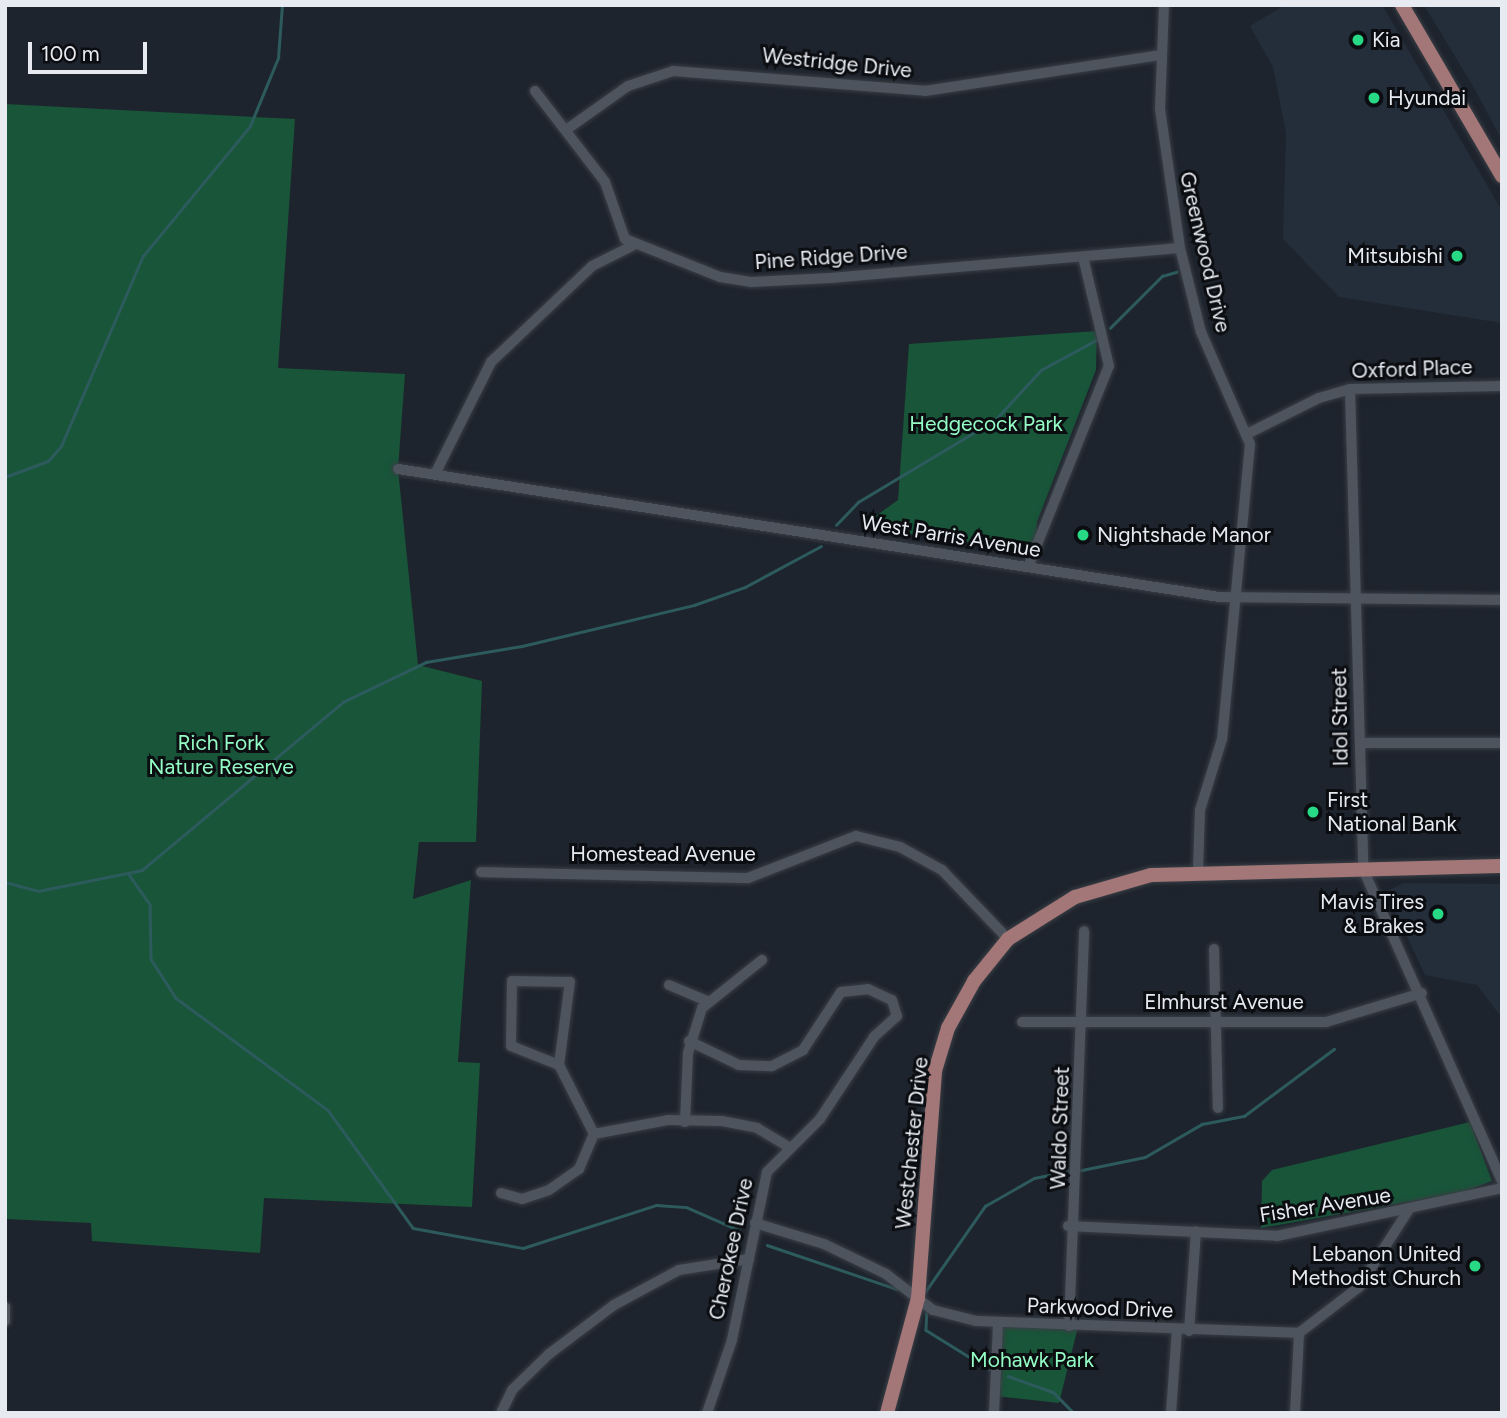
<!DOCTYPE html>
<html>
<head>
<meta charset="utf-8">
<style>
  body { margin:0 }
  #map { position:relative; width:1507px; height:1418px; overflow:hidden; background:#1e242d; font-family:Figtree,sans-serif }
  div>[style] { position:absolute }
  [style*='--x'] { left:calc(var(--x)*1px); top:calc(var(--y)*1px); width:calc(var(--w)*1px); rotate:calc(var(--a)*1deg) }
  .built>* { inset:0; background:#242e3b }
  .green>* { inset:0; background:#185539 }
  .stream>* { height:2.5px; margin:-1.25px; padding:0 1.25px; transform-origin:1.25px; border-radius:1.25px; background:#2d5b5d }
  .roads { filter:drop-shadow(0 0 2px #393e45) drop-shadow(0 0 2px #393e45) }
  .minor>* { height:10px; margin:-5px; padding:0 5px; transform-origin:5px; border-radius:5px; background:#4d545d }
  .major>* { height:14px; margin:-7px; padding:0 7px; transform-origin:7px; border-radius:7px; background:#a37677 }
  .dots>* { width:19px; height:19px; translate:-50% -50%; box-sizing:border-box; border:4px solid #0b0d11; border-radius:50% }
  span { translate:-50% -50%; white-space:nowrap; text-align:center; line-height:1.15; -webkit-text-stroke:6px #0b0d11; paint-order:stroke }
  .poi-label { font-size:21px; color:#e7ebf1 }
  .left { translate:0 -50%; text-align:left }
  .right { translate:-100% -50%; text-align:right }
  .street-label { font-size:21px; color:#e7ebf1 }
  .park-label { font-size:21px; color:#94fdc6 }
  .frame { position:absolute; inset:0; border:7px solid #e7ebf1; pointer-events:none }
  .scale { position:absolute; left:28px; top:42px; width:119px; height:32px; box-sizing:border-box; border:4px solid #e7ebf1; border-top:0; padding-left:9px; font-size:21px; line-height:24px; white-space:nowrap; color:#e7ebf1; -webkit-text-stroke:5px #0b0d11; paint-order:stroke }
</style>
</head>
<body>
<div id="map">
  <div class="built">
    <i style="clip-path:polygon(1285px 5px,1382px 5px,1502px 211px,1502px 323px,1339px 297px,1283px 239px,1286px 133px,1273px 67px,1250px 26px)"></i>
    <i style="clip-path:polygon(1424px 5px,1502px 5px,1502px 140px,1473px 86px)"></i>
    <i style="clip-path:polygon(1403px 883px,1502px 884px,1502px 1018px,1477px 985px,1425px 975px,1386px 892px)"></i>
  </div>
  <div class="green">
    <i style="clip-path:polygon(5px 104px,295px 119px,278px 368px,405px 374px,398px 469px,418px 665px,482px 681px,476px 842px,419px 842px,413px 899px,471px 880px,458px 1062px,480px 1063px,472px 1207px,264px 1198px,260px 1253px,92px 1241px,91px 1223px,5px 1219px)"></i>
    <i style="clip-path:polygon(1097px 331px,1096px 370px,1037px 522px,1036px 552px,896px 532px,896px 524px,870px 520px,898px 500px,909px 344px)"></i>
    <i style="clip-path:polygon(1470px 1122px,1492px 1181px,1463px 1192px,1261px 1228px,1262px 1181px,1272px 1170px)"></i>
    <i style="clip-path:polygon(998px 1324px,1078px 1327px,1059px 1403px,995px 1396px)"></i>
  </div>
  <div class="stream">
    <i style="--x:1110;--y:328;--w:74;--a:-45"></i>
    <i style="--x:1162;--y:276;--w:15;--a:-16"></i>
    <i style="--x:5;--y:477;--w:46;--a:-20.4"></i>
    <i style="--x:48;--y:461;--w:20;--a:-49"></i>
    <i style="--x:61;--y:446;--w:207;--a:-66.7"></i>
    <i style="--x:143;--y:256;--w:168;--a:-50.5"></i>
    <i style="--x:250;--y:126;--w:74;--a:-67.6"></i>
    <i style="--x:278;--y:58;--w:53;--a:-85.7"></i>
    <i style="--x:836;--y:525;--w:32;--a:-46"></i>
    <i style="--x:858;--y:502;--w:160;--a:-30.9"></i>
    <i style="--x:995;--y:420;--w:68;--a:-47.4"></i>
    <i style="--x:1041;--y:370;--w:63;--a:-28.6"></i>
    <i style="--x:128;--y:873;--w:39;--a:55"></i>
    <i style="--x:150;--y:905;--w:54;--a:88.9"></i>
    <i style="--x:151;--y:959;--w:46;--a:57.3"></i>
    <i style="--x:176;--y:998;--w:189;--a:36.4"></i>
    <i style="--x:328;--y:1110;--w:145;--a:54.2"></i>
    <i style="--x:413;--y:1228;--w:112;--a:10.3"></i>
    <i style="--x:523;--y:1248;--w:140;--a:-17.9"></i>
    <i style="--x:656;--y:1205;--w:30;--a:4"></i>
    <i style="--x:686;--y:1207;--w:58;--a:23.5"></i>
    <i style="--x:5;--y:882;--w:34;--a:15"></i>
    <i style="--x:38;--y:891;--w:106;--a:-11.4"></i>
    <i style="--x:142;--y:870;--w:262;--a:-39.9"></i>
    <i style="--x:343;--y:702;--w:92;--a:-25.7"></i>
    <i style="--x:426;--y:662;--w:97;--a:-9.5"></i>
    <i style="--x:522;--y:646;--w:177;--a:-13.4"></i>
    <i style="--x:694;--y:605;--w:54;--a:-19.4"></i>
    <i style="--x:745;--y:587;--w:86;--a:-28.3"></i>
    <i style="--x:1077;--y:1171;--w:69;--a:-11.6"></i>
    <i style="--x:1145;--y:1157;--w:66;--a:-30.1"></i>
    <i style="--x:1202;--y:1124;--w:43;--a:-10.8"></i>
    <i style="--x:1244;--y:1116;--w:112;--a:-36.7"></i>
    <i style="--x:767;--y:1245;--w:137;--a:18.7"></i>
    <i style="--x:925;--y:1292;--w:105;--a:-55.1"></i>
    <i style="--x:985;--y:1206;--w:56;--a:-29.7"></i>
    <i style="--x:1034;--y:1178;--w:37;--a:-11"></i>
    <i style="--x:927;--y:1309;--w:21;--a:93"></i>
    <i style="--x:926;--y:1330;--w:74;--a:31.8"></i>
    <i style="--x:1008;--y:1376;--w:48;--a:19.6"></i>
    <i style="--x:1053;--y:1392;--w:30;--a:45"></i>
  </div>
  <div class="roads">
    <div class="minor">
      <i style="--x:1164;--y:5;--w:104;--a:92.2"></i>
      <i style="--x:1160;--y:109;--w:140;--a:81.8"></i>
      <i style="--x:1180;--y:248;--w:87;--a:76"></i>
      <i style="--x:1201;--y:332;--w:122;--a:66.4"></i>
      <i style="--x:1250;--y:444;--w:296;--a:95.4"></i>
      <i style="--x:1222;--y:739;--w:74;--a:107.2"></i>
      <i style="--x:1200;--y:810;--w:61;--a:91.9"></i>
      <i style="--x:535;--y:91;--w:115;--a:52.4"></i>
      <i style="--x:605;--y:182;--w:60;--a:70.7"></i>
      <i style="--x:625;--y:239;--w:102;--a:21.8"></i>
      <i style="--x:720;--y:277;--w:31;--a:9"></i>
      <i style="--x:751;--y:282;--w:79;--a:-2.9"></i>
      <i style="--x:830;--y:278;--w:351;--a:-4.9"></i>
      <i style="--x:566;--y:130;--w:76;--a:-35.4"></i>
      <i style="--x:628;--y:86;--w:47;--a:-18.4"></i>
      <i style="--x:673;--y:71;--w:253;--a:4.5"></i>
      <i style="--x:925;--y:91;--w:239;--a:-8.7"></i>
      <i style="--x:1350;--y:389;--w:480;--a:88.4"></i>
      <i style="--x:1363;--y:869;--w:342;--a:66"></i>
      <i style="--x:1249;--y:433;--w:78;--a:-26.6"></i>
      <i style="--x:1319;--y:398;--w:32;--a:-16"></i>
      <i style="--x:1350;--y:389;--w:152;--a:-1.1"></i>
      <i style="--x:398;--y:469;--w:831;--a:8.86"></i>
      <i style="--x:1219;--y:597;--w:283;--a:0.6"></i>
      <i style="--x:435;--y:474;--w:125;--a:-63.4"></i>
      <i style="--x:491;--y:362;--w:139;--a:-43.5"></i>
      <i style="--x:592;--y:266;--w:45;--a:-26.6"></i>
      <i style="--x:1028;--y:567;--w:217;--a:-68.1"></i>
      <i style="--x:1109;--y:366;--w:112;--a:-103.4"></i>
      <i style="--x:1360;--y:743;--w:142;--a:0"></i>
      <i style="--x:481;--y:872;--w:267;--a:1.3"></i>
      <i style="--x:748;--y:878;--w:116;--a:-21.3"></i>
      <i style="--x:856;--y:836;--w:45;--a:14"></i>
      <i style="--x:900;--y:847;--w:48;--a:28.7"></i>
      <i style="--x:942;--y:870;--w:95;--a:46.3"></i>
      <i style="--x:1214;--y:949;--w:159;--a:88.6"></i>
      <i style="--x:669;--y:985;--w:41;--a:22.8"></i>
      <i style="--x:1022;--y:1022;--w:304;--a:0"></i>
      <i style="--x:1326;--y:1022;--w:100;--a:-16.8"></i>
      <i style="--x:689;--y:1041;--w:55;--a:25.6"></i>
      <i style="--x:739;--y:1065;--w:33;--a:2"></i>
      <i style="--x:772;--y:1066;--w:35;--a:-27"></i>
      <i style="--x:803;--y:1050;--w:69;--a:-56.8"></i>
      <i style="--x:841;--y:992;--w:27;--a:-6"></i>
      <i style="--x:868;--y:989;--w:26;--a:25"></i>
      <i style="--x:892;--y:1000;--w:17;--a:73"></i>
      <i style="--x:897;--y:1016;--w:31;--a:138"></i>
      <i style="--x:874;--y:1037;--w:98;--a:123.4"></i>
      <i style="--x:820;--y:1119;--w:75;--a:135"></i>
      <i style="--x:767;--y:1172;--w:172;--a:101.8"></i>
      <i style="--x:732;--y:1340;--w:77;--a:108.9"></i>
      <i style="--x:685;--y:1122;--w:69;--a:-87.5"></i>
      <i style="--x:688;--y:1053;--w:47;--a:-72.7"></i>
      <i style="--x:702;--y:1008;--w:77;--a:-38.7"></i>
      <i style="--x:594;--y:1134;--w:75;--a:-10.7"></i>
      <i style="--x:668;--y:1120;--w:54;--a:1.1"></i>
      <i style="--x:722;--y:1121;--w:36;--a:11"></i>
      <i style="--x:757;--y:1128;--w:37;--a:31"></i>
      <i style="--x:501;--y:1193;--w:22;--a:16"></i>
      <i style="--x:522;--y:1199;--w:28;--a:-18"></i>
      <i style="--x:549;--y:1190;--w:37;--a:-35"></i>
      <i style="--x:579;--y:1169;--w:38;--a:-67"></i>
      <i style="--x:594;--y:1134;--w:77;--a:-116.9"></i>
      <i style="--x:559;--y:1065;--w:84;--a:-82.5"></i>
      <i style="--x:570;--y:982;--w:58;--a:-179"></i>
      <i style="--x:512;--y:981;--w:65;--a:90.9"></i>
      <i style="--x:511;--y:1046;--w:52;--a:21.6"></i>
      <i style="--x:755;--y:1223;--w:72;--a:16.9"></i>
      <i style="--x:824;--y:1244;--w:69;--a:25.8"></i>
      <i style="--x:886;--y:1274;--w:59;--a:37.5"></i>
      <i style="--x:933;--y:1310;--w:44;--a:14.3"></i>
      <i style="--x:976;--y:1321;--w:323;--a:2.1"></i>
      <i style="--x:1299;--y:1333;--w:76;--a:-37.5"></i>
      <i style="--x:1359;--y:1287;--w:90;--a:-57.2"></i>
      <i style="--x:1068;--y:1226;--w:209;--a:2.7"></i>
      <i style="--x:1277;--y:1236;--w:230;--a:-12"></i>
      <i style="--x:5;--y:1307;--w:14;--a:90"></i>
      <i style="--x:1069;--y:1326;--w:395;--a:-87.8"></i>
      <i style="--x:1189;--y:1331;--w:100;--a:-86"></i>
      <i style="--x:501;--y:1413;--w:25;--a:-64"></i>
      <i style="--x:512;--y:1390;--w:52;--a:-44.2"></i>
      <i style="--x:549;--y:1354;--w:81;--a:-37"></i>
      <i style="--x:614;--y:1305;--w:74;--a:-28.3"></i>
      <i style="--x:679;--y:1270;--w:71;--a:-8.9"></i>
      <i style="--x:994;--y:1413;--w:89;--a:-87.4"></i>
      <i style="--x:1171;--y:1413;--w:83;--a:-85.9"></i>
      <i style="--x:1295;--y:1413;--w:80;--a:-87.1"></i>
    </div>
    <div class="major">
      <i style="--x:1402;--y:5;--w:198;--a:59.7"></i>
      <i style="--x:887;--y:1413;--w:119;--a:-74.9"></i>
      <i style="--x:918;--y:1298;--w:228;--a:-85.7"></i>
      <i style="--x:935;--y:1071;--w:45;--a:-73.2"></i>
      <i style="--x:948;--y:1028;--w:54;--a:-61"></i>
      <i style="--x:974;--y:981;--w:54;--a:-51"></i>
      <i style="--x:1008;--y:939;--w:79;--a:-32.1"></i>
      <i style="--x:1075;--y:897;--w:79;--a:-16.1"></i>
      <i style="--x:1151;--y:875;--w:351;--a:-1.5"></i>
    </div>
  </div>
  <div class="dots">
    <i style="left:1358px;top:40px;background:#27d885"></i>
    <i style="left:1374px;top:98px;background:#27d885"></i>
    <i style="left:1457px;top:256px;background:#27d885"></i>
    <i style="left:1083px;top:535px;background:#27d885"></i>
    <i style="left:1313px;top:812px;background:#27d885"></i>
    <i style="left:1438px;top:914px;background:#27d885"></i>
    <i style="left:1475px;top:1266px;background:#27d885"></i>
  </div>
  <div class="poi-label">
    <span class="left" style="left:1372px;top:40px">Kia</span>
    <span class="left" style="left:1388px;top:98px">Hyundai</span>
    <span class="right" style="left:1443px;top:256px">Mitsubishi</span>
    <span class="left" style="left:1097px;top:535px">Nightshade Manor</span>
    <span class="left" style="left:1327px;top:812px">First<br>National Bank</span>
    <span class="right" style="left:1424px;top:914px">Mavis Tires<br>&amp; Brakes</span>
    <span class="right" style="left:1461px;top:1266px">Lebanon United<br>Methodist Church</span>
  </div>
  <div class="street-label">
    <span style="left:837px;top:63px;rotate:6deg">Westridge Drive</span>
    <span style="left:1205px;top:252px;rotate:77deg">Greenwood Drive</span>
    <span style="left:831px;top:257px;rotate:-4deg">Pine Ridge Drive</span>
    <span style="left:1412px;top:369px;rotate:-2deg">Oxford Place</span>
    <span style="left:951px;top:536px;rotate:9deg">West Parris Avenue</span>
    <span style="left:1340px;top:717px;rotate:-91deg">Idol Street</span>
    <span style="left:663px;top:854px">Homestead Avenue</span>
    <span style="left:1224px;top:1002px">Elmhurst Avenue</span>
    <span style="left:1060px;top:1128px;rotate:-88deg">Waldo Street</span>
    <span style="left:912px;top:1143px;rotate:-84deg">Westchester Drive</span>
    <span style="left:1325px;top:1205px;rotate:-9deg">Fisher Avenue</span>
    <span style="left:731px;top:1249px;rotate:-78deg">Cherokee Drive</span>
    <span style="left:1100px;top:1308px;rotate:2deg">Parkwood Drive</span>
  </div>
  <div class="park-label">
    <span style="left:986px;top:424px">Hedgecock Park</span>
    <span style="left:221px;top:755px">Rich Fork<br>Nature Reserve</span>
    <span style="left:1032px;top:1360px">Mohawk Park</span>
  </div>
  <div class="frame"></div>
  <div class="scale">100 m</div>
</div>
</body>
</html>
